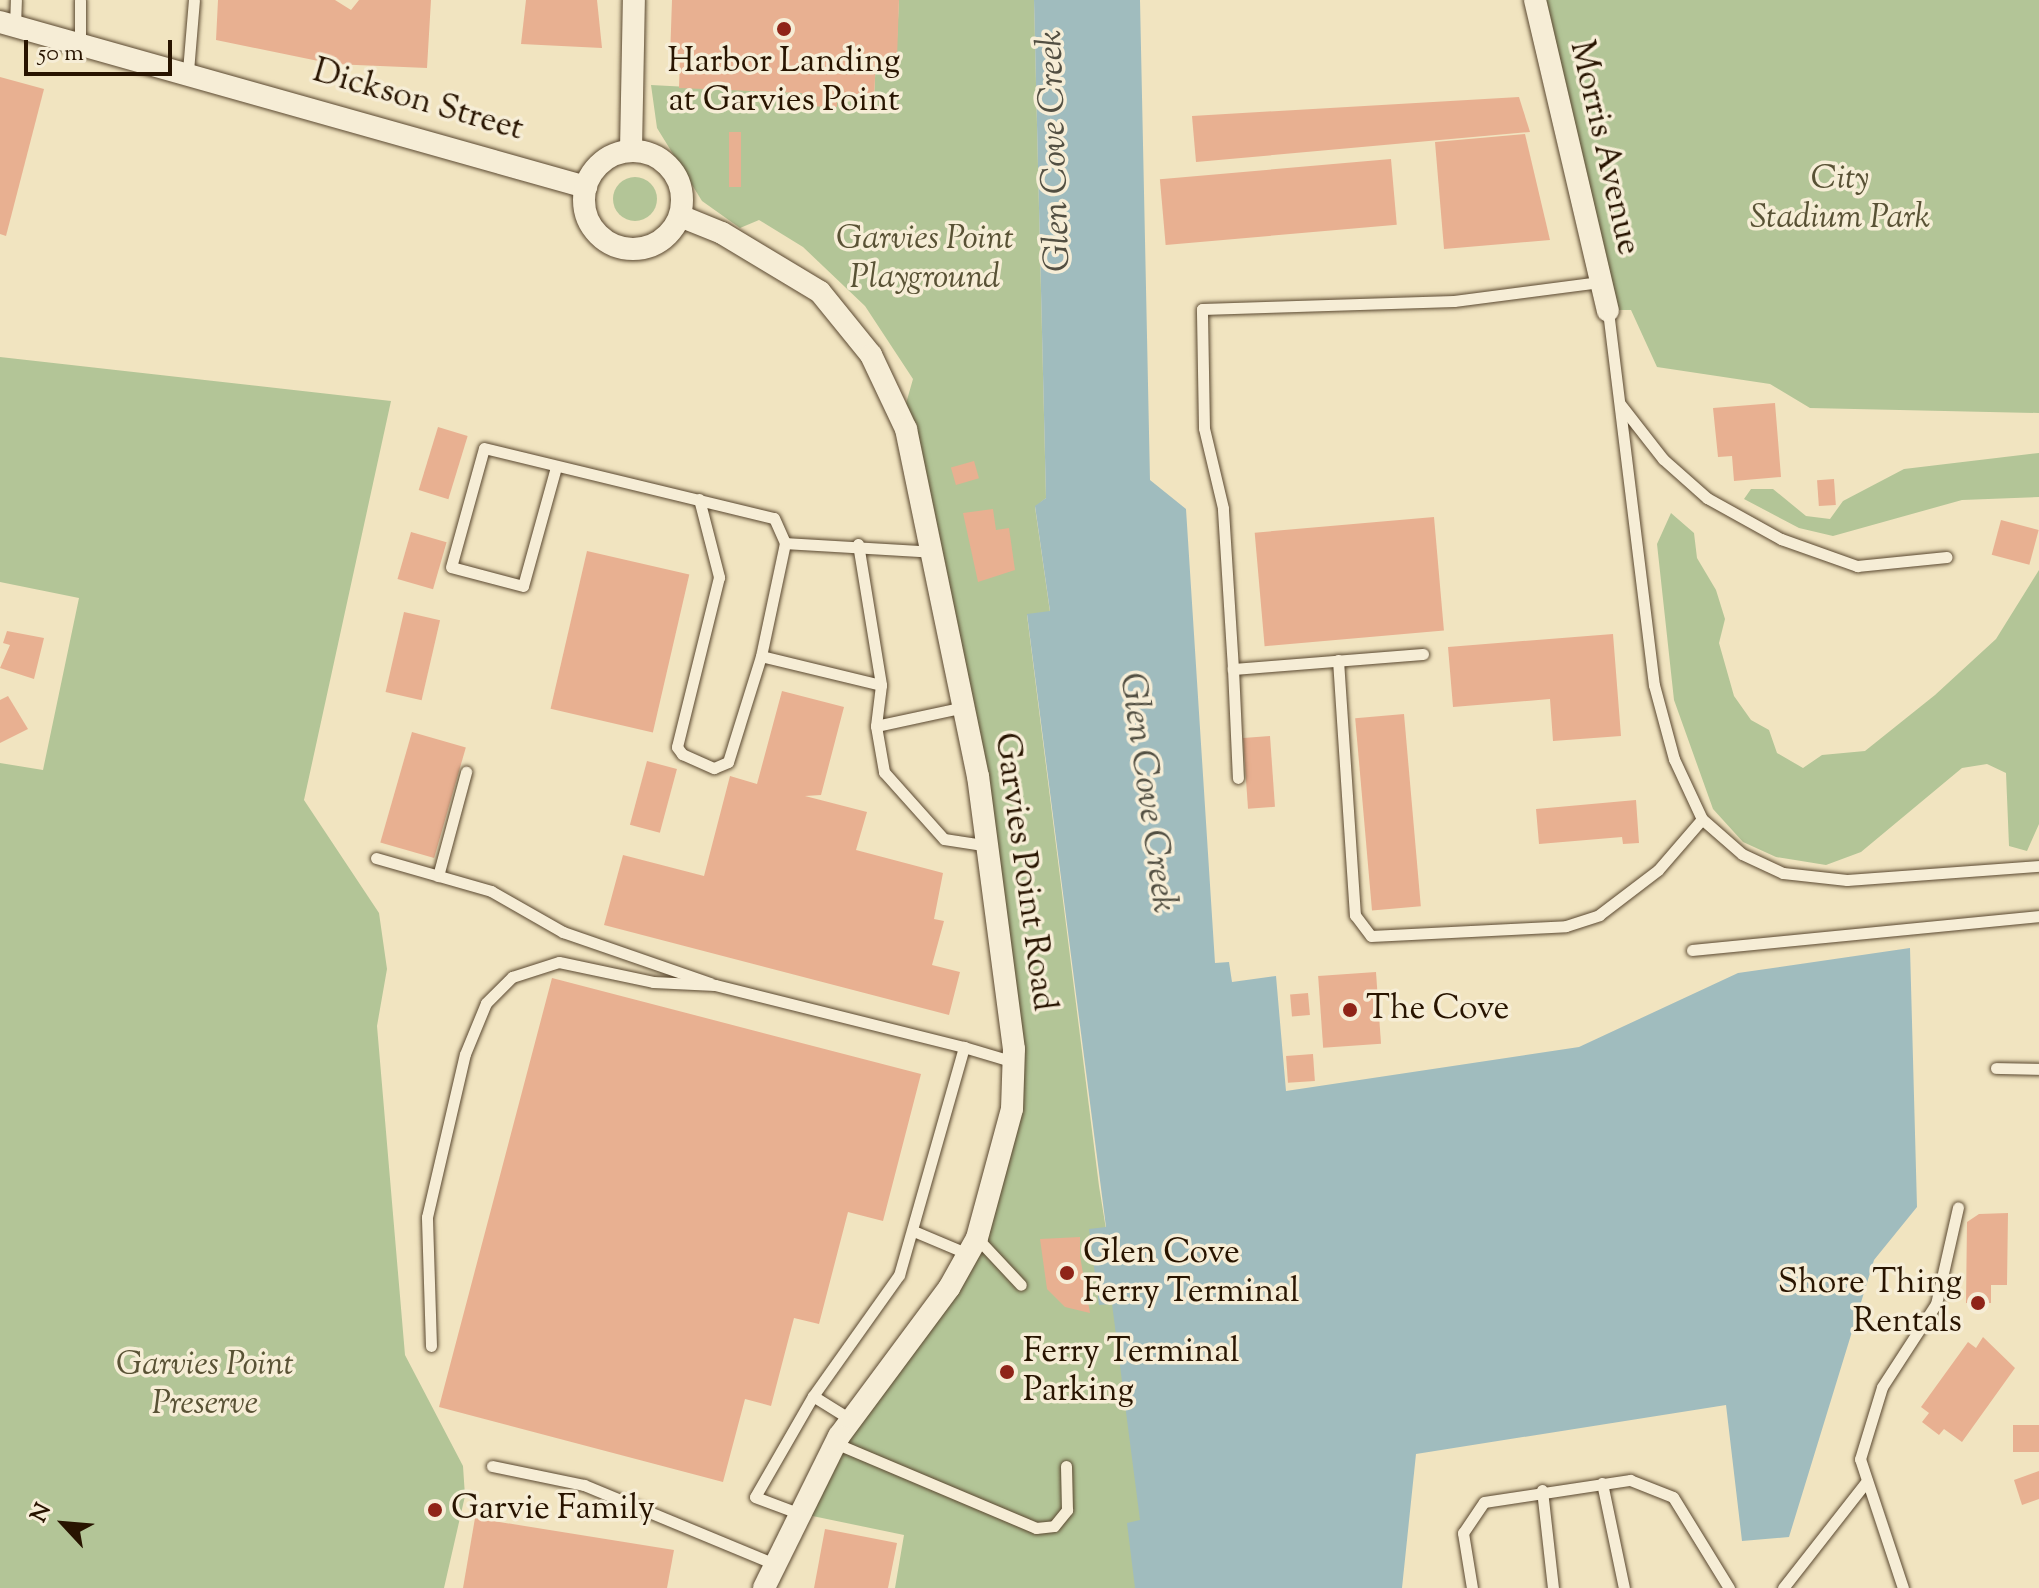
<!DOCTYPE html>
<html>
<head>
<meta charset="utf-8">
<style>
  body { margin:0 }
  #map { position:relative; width:2039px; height:1588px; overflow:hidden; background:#f1e4c0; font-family:"Sorts Mill Goudy",serif }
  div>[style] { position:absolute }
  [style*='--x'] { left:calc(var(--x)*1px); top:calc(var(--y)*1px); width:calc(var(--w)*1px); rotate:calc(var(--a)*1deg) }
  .green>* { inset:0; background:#b3c597 }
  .round { border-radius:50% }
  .water>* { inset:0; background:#a0bcbe }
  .building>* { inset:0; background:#e8b091; transform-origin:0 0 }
  .roads { filter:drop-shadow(0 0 2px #5a4830) drop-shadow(0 0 2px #5a4830) }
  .service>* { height:11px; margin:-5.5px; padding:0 5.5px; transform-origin:5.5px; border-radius:5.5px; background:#f6edd6 }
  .minor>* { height:22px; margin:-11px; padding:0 11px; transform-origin:11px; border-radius:11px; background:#f6edd6 }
  .minor>.ring { margin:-11px; padding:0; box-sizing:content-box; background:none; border:22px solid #f6edd6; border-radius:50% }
  .dots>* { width:22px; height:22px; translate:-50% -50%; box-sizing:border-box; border:4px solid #f6edd6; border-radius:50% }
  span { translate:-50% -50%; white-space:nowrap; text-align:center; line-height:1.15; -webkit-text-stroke:7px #f6edd6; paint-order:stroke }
  .poi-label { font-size:34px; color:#281400 }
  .left { translate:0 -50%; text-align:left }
  .right { translate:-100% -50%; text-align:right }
  .street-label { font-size:34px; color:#281400 }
  .park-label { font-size:34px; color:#595235; font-style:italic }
  .water-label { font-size:36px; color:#524f42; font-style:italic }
  .north { position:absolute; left:24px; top:1484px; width:80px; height:80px; -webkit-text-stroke:6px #f6edd6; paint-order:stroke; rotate:296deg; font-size:22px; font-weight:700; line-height:32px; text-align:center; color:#281400 }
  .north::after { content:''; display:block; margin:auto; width:28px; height:36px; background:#281400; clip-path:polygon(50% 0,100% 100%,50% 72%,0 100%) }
  .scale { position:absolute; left:24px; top:40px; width:148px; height:36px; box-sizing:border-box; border:4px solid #281400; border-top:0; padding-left:10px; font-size:24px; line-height:28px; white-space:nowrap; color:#281400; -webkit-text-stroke:6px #f6edd6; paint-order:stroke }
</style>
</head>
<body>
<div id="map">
  <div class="green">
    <i style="clip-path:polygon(899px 0,1034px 0,1046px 498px,1035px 507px,1050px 612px,1027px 615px,1099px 1186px,1155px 1532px,1150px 1588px,895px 1588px,904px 1535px,798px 1513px,975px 1238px,1006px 1129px,1009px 1004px,905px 407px,913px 379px,865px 306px,803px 247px,759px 220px,740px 228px,702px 201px,657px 128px,651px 85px,802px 93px,802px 106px,874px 99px,876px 58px,896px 59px)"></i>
    <i style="clip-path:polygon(1530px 0,2039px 0,2039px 413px,1810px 408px,1770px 384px,1657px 367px,1631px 310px,1610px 310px)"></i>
    <i class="round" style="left:613px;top:177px;width:44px;height:44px"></i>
    <i style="clip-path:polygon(0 357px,391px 401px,304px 800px,379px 913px,387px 969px,377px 1026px,405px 1355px,463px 1466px,465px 1496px,444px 1588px,0 1588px,0 763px,43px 770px,79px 598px,0 582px)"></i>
    <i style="clip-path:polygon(2039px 453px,2039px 497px,1962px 500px,1833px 536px,1799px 528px,1744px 499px,1751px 489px,1773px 489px,1806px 516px,1830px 519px,1843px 501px,1904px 469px)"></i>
    <i style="clip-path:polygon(1671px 513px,1694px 533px,1697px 558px,1716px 590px,1725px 619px,1719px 643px,1734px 696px,1751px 720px,1769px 730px,1777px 753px,1803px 768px,1822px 755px,1865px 751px,1935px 695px,1996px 639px,2039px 570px,2039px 824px,2027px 851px,2009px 846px,2006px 773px,1987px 764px,1962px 768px,1861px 852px,1826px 865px,1776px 857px,1743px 842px,1713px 809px,1674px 700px,1657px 544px)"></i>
  </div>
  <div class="water">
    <i style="clip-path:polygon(1034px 0,1140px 0,1150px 480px,1186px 509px,1215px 963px,1229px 962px,1232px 982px,1276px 976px,1286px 1091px,1579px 1047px,1738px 973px,1910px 948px,1917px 1207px,1874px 1260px,1789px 1537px,1742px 1541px,1726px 1405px,1416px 1454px,1402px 1588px,1135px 1588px,1127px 1523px,1140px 1520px,1112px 1304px,1099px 1305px,1089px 1229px,1106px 1227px,1027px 614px,1050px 611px,1035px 506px,1046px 498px)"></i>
  </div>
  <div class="building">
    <i style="clip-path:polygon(218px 0,335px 0,351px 10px,359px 0,431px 0,427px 68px,333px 64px,216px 40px)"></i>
    <i style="clip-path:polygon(526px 0,597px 0,602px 48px,521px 44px)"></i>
    <i style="clip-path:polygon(672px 0,899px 0,897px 59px,876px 58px,874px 99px,837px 98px,837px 107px,801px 106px,802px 93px,679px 88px,680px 58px,670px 58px)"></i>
    <i style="clip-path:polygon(0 77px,44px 89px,6px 236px,0 234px)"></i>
    <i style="clip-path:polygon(1519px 97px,1530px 132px,1196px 162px,1192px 116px)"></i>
    <i style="left:729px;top:132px;width:12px;height:55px"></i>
    <i style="clip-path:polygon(1525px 134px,1550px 240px,1444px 249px,1435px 142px)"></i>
    <i style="left:1391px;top:159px;width:66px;height:232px;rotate:85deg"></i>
    <i style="clip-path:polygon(1775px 403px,1781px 477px,1734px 481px,1732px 456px,1718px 457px,1713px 408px)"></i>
    <i style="left:438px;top:427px;width:31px;height:66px;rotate:17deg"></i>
    <i style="left:974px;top:461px;width:18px;height:24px;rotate:74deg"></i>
    <i style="left:1834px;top:479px;width:26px;height:17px;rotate:86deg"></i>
    <i style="clip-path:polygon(993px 509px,996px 530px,1009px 528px,1015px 570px,978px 582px,963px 513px)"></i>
    <i style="left:1434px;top:517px;width:114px;height:180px;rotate:85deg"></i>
    <i style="left:2001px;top:520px;width:39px;height:36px;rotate:15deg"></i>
    <i style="left:411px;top:532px;width:37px;height:49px;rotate:16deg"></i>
    <i style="left:587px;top:551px;width:105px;height:162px;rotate:13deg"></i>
    <i style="left:404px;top:612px;width:37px;height:82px;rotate:13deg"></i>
    <i style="clip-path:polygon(7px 631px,44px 638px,34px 679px,0 668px,10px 645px,3px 643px)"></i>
    <i style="clip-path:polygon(1613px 634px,1621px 736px,1553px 741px,1550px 699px,1453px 707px,1448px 647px)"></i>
    <i style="clip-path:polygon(782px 691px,844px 707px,821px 795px,805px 796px,867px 812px,856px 850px,943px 873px,934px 919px,944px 921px,932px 965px,960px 972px,949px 1015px,604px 925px,623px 855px,704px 876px,730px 776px,757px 784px)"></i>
    <i style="clip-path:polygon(8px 696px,28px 729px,0 743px,0 700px)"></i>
    <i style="left:1404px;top:714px;width:193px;height:49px;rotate:85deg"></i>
    <i style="left:412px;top:732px;width:56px;height:115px;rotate:16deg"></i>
    <i style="left:1270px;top:736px;width:71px;height:27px;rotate:86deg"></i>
    <i style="left:647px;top:761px;width:31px;height:66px;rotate:15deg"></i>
    <i style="clip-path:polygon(1636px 800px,1639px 843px,1623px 844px,1622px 837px,1539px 844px,1536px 809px)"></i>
    <i style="left:1376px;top:972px;width:72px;height:58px;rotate:86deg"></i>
    <i style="clip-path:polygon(552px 978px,921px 1074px,883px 1221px,848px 1212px,819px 1324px,794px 1318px,771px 1406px,745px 1399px,723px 1482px,439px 1407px)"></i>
    <i style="left:1308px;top:993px;width:22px;height:18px;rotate:85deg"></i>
    <i style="left:1313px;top:1054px;width:27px;height:27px;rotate:86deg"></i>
    <i style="clip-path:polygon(2008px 1213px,2007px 1285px,1991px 1285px,1991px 1303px,1966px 1303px,1967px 1222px,1979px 1214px)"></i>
    <i style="clip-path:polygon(1080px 1237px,1080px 1256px,1090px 1313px,1065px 1307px,1047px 1289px,1040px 1239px)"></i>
    <i style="clip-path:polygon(1983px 1337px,2015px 1368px,1962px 1442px,1944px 1429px,1939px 1435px,1922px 1422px,1929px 1413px,1921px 1407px,1968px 1342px,1976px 1348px)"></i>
    <i style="left:2013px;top:1425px;width:26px;height:27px"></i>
    <i style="clip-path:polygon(2039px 1471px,2039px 1499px,2022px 1505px,2014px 1480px)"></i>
    <i style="clip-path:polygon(475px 1518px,674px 1550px,667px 1588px,463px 1588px)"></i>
    <i style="clip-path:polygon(825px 1529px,897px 1543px,888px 1588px,814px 1588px)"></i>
  </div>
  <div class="roads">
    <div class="service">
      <i style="--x:15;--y:26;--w:26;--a:-88"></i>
      <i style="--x:80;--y:44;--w:44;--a:-90"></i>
      <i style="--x:188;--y:71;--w:71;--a:-85.2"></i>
      <i style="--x:1608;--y:311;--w:377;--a:83"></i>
      <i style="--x:1654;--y:685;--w:77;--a:74.9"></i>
      <i style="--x:1674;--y:759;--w:66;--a:65"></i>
      <i style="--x:1702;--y:819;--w:53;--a:41.2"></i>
      <i style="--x:1742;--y:854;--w:45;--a:24.9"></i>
      <i style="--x:1783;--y:873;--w:64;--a:6.2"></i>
      <i style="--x:1847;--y:880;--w:193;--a:-4.2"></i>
      <i style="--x:1620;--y:404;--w:70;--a:52"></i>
      <i style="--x:1663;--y:459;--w:59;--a:41.6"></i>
      <i style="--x:1707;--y:498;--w:85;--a:29"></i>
      <i style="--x:1781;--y:539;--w:81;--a:19.6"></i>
      <i style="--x:1857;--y:566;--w:90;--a:-5.7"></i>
      <i style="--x:556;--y:467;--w:123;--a:105.5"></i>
      <i style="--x:523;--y:586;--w:74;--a:-165.2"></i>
      <i style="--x:451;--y:567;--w:123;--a:-74.5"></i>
      <i style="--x:484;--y:448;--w:298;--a:13.6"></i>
      <i style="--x:774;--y:518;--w:27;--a:66"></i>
      <i style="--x:699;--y:499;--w:81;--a:75.6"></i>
      <i style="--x:719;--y:577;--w:175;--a:103.9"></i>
      <i style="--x:677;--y:747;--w:9;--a:54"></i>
      <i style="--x:682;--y:754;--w:35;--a:24"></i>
      <i style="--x:714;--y:768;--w:15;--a:-23"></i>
      <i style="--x:728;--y:762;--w:111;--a:-72.7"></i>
      <i style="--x:858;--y:544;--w:143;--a:80.7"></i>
      <i style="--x:881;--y:685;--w:41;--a:97"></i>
      <i style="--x:876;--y:726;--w:47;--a:80.1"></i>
      <i style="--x:884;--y:772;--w:90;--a:48.2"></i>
      <i style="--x:944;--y:839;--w:46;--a:8.8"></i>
      <i style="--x:1423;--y:654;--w:191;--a:175.5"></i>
      <i style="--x:1233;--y:669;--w:161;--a:-93.6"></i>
      <i style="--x:1223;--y:508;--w:82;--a:-103.4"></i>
      <i style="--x:1204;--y:428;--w:119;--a:-91"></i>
      <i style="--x:1202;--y:309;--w:252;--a:-1.8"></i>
      <i style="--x:1454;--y:301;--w:147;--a:-7.4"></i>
      <i style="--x:1338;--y:660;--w:256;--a:86.2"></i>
      <i style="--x:1355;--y:915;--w:26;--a:53"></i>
      <i style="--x:1371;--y:936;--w:195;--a:-2.9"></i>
      <i style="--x:1566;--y:926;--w:35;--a:-18"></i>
      <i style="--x:1599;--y:915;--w:74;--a:-37.3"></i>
      <i style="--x:1658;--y:870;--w:67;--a:-49.2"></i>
      <i style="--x:1233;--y:669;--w:109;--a:87.4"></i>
      <i style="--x:881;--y:685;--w:123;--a:-166.4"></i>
      <i style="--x:761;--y:656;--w:116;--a:-78"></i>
      <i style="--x:785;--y:543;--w:150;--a:3.4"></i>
      <i style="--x:876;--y:726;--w:91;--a:-12.1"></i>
      <i style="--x:376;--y:858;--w:120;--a:16"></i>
      <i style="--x:491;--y:891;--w:83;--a:29.7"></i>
      <i style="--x:563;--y:932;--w:156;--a:19.1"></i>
      <i style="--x:438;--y:876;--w:108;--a:-74.9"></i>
      <i style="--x:1692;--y:950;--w:349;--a:-5.6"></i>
      <i style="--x:964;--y:1047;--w:52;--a:16.7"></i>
      <i style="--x:1996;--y:1068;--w:43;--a:1.3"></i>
      <i style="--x:916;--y:1232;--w:56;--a:22.9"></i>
      <i style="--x:977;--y:1238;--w:64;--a:46.9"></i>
      <i style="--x:431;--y:1346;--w:129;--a:-91.8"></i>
      <i style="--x:427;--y:1217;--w:167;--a:-76.9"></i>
      <i style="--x:465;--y:1054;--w:55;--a:-67.6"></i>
      <i style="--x:486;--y:1003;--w:37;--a:-45"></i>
      <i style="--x:512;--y:977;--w:49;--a:-17.7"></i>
      <i style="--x:559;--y:962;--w:96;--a:12"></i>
      <i style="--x:653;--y:982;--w:62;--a:2.8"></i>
      <i style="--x:715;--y:985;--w:257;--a:14"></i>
      <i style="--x:964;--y:1047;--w:237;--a:105.9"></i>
      <i style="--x:899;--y:1275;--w:148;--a:125.4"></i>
      <i style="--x:813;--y:1396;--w:116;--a:119.9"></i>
      <i style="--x:755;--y:1497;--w:46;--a:20.4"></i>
      <i style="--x:813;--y:1396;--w:44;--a:31.9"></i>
      <i style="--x:835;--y:1443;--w:218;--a:22.9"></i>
      <i style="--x:1036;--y:1528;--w:18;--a:-6"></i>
      <i style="--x:1054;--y:1526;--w:21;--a:-51"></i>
      <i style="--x:1067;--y:1510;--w:44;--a:-91.3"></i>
      <i style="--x:492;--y:1466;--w:94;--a:11.7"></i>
      <i style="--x:584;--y:1485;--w:207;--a:22.5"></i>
      <i style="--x:1602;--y:1483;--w:107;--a:78.2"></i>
      <i style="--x:1542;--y:1490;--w:99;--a:83.6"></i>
      <i style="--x:1472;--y:1588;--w:56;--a:-99.3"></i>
      <i style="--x:1463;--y:1533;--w:37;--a:-56"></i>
      <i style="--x:1484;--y:1502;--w:148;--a:-8.6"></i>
      <i style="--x:1630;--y:1480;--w:46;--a:21.6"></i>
      <i style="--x:1673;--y:1497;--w:107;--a:58.4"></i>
      <i style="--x:1783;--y:1588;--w:136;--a:-51.9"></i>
      <i style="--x:1903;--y:1588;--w:136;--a:-108.4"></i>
      <i style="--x:1860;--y:1459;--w:75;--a:-73"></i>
      <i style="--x:1882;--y:1387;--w:99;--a:-57"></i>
      <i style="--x:1936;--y:1304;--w:99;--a:-77.2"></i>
    </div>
    <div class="minor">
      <i style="--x:1535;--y:0;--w:319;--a:76.8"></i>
      <i style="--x:0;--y:22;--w:609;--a:15.73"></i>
      <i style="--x:631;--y:150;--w:150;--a:-88.9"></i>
      <i class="ring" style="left:584px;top:151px;width:76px;height:76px"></i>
      <i style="--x:680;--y:216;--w:45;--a:22"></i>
      <i style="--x:722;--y:233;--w:114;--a:31"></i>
      <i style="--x:820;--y:292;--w:81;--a:51"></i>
      <i style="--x:871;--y:355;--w:82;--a:64.7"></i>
      <i style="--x:906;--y:429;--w:354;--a:78.3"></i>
      <i style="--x:978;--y:776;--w:275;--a:82.5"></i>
      <i style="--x:1014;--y:1049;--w:60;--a:91.9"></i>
      <i style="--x:1012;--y:1109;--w:134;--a:105.2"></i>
      <i style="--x:977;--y:1238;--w:57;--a:119.2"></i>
      <i style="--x:949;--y:1288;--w:184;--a:126.6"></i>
      <i style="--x:839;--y:1436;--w:169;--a:116.3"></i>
    </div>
  </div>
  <div class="dots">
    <i style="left:784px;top:29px;background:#8f2418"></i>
    <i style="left:1350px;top:1010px;background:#8f2418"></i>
    <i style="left:1067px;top:1273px;background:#8f2418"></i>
    <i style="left:1978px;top:1303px;background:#8f2418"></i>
    <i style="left:1007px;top:1372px;background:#8f2418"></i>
    <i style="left:435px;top:1510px;background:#8f2418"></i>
  </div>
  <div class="poi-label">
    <span style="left:784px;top:82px">Harbor Landing<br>at Garvies Point</span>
    <span class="left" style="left:1366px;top:1010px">The Cove</span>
    <span class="left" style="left:1083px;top:1273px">Glen Cove<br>Ferry Terminal</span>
    <span class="right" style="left:1962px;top:1303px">Shore Thing<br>Rentals</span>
    <span class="left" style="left:1023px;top:1372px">Ferry Terminal<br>Parking</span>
    <span class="left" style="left:451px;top:1510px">Garvie Family</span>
  </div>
  <div class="street-label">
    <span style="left:418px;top:101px;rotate:16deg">Dickson Street</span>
    <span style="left:1604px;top:148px;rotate:77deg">Morris Avenue</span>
    <span style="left:1024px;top:872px;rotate:82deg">Garvies Point Road</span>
  </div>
  <div class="park-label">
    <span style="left:1840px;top:199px">City<br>Stadium Park</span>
    <span style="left:925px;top:259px">Garvies Point<br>Playground</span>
    <span style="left:205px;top:1385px">Garvies Point<br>Preserve</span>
  </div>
  <div class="water-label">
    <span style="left:1056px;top:151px;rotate:-92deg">Glen Cove Creek</span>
    <span style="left:1146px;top:793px;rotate:82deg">Glen Cove Creek</span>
  </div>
  <div class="north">N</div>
  <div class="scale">50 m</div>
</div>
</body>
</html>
